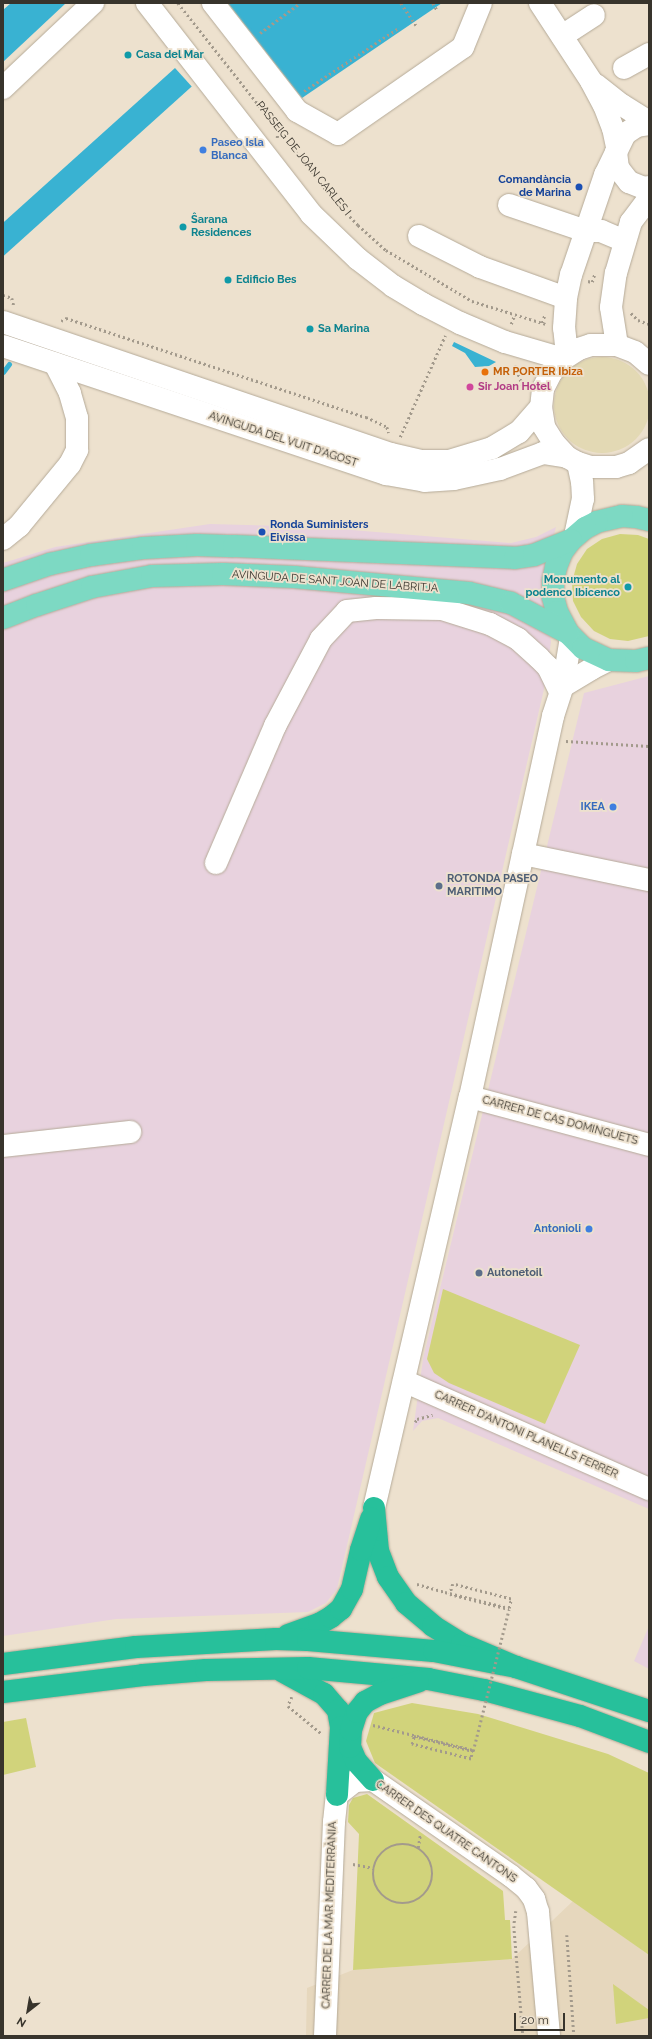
<!DOCTYPE html>
<html>
<head>
<meta charset="utf-8">
<style>
  body { margin:0 }
  #map { position:relative; width:652px; height:2039px; overflow:hidden; background:#ede1ce; font-family:Raleway,sans-serif }
  div>[style] { position:absolute }
  [style*='--x'] { left:calc(var(--x)*1px); top:calc(var(--y)*1px); width:calc(var(--w)*1px); rotate:calc(var(--a)*1deg) }
  .built>* { inset:0; background:#e6d7bd }
  .industrial>* { inset:0; background:#e8d2de }
  .green>* { inset:0; background:#d1d37b }
  .sand>* { inset:0; background:#e3d9b4 }
  .round { border-radius:50% }
  .water>* { inset:0; background:#39b2d2; transform-origin:0 0 }
  .stream>* { height:5px; margin:-2.5px; padding:0 2.5px; transform-origin:2.5px; border-radius:2.5px; background:#39b2d2 }
  .path>* { height:2.5px; margin-top:-1.25px; transform-origin:0; background:repeating-linear-gradient(90deg,#a39a8c 0 2px,transparent 0 5px) }
  .path>.ring { margin:-1.25px; padding:0; box-sizing:content-box; background:none; border:2.5px solid #a39a8c; border-radius:50% }
  .roads { filter:drop-shadow(0 0 1px #b5aa98) drop-shadow(0 0 1px #b5aa98) }
  .minor>* { height:22px; margin:-11px; padding:0 11px; transform-origin:11px; border-radius:11px; background:#fff }
  .major>* { height:22px; margin:-11px; padding:0 11px; transform-origin:11px; border-radius:11px; background:#7dd9c3 }
  .highway>* { height:22px; margin:-11px; padding:0 11px; transform-origin:11px; border-radius:11px; background:#27c09b }
  .path-bridge>* { height:2.5px; margin-top:-1.25px; transform-origin:0; background:repeating-linear-gradient(90deg,#a39a8c 0 2px,transparent 0 5px) }
  .dots>* { width:11px; height:11px; translate:-50% -50%; box-sizing:border-box; border:2px solid #ede1ce; border-radius:50% }
  span { translate:-50% -50%; white-space:nowrap; text-align:center; line-height:1.15; -webkit-text-stroke:3.5px #ede1ce; paint-order:stroke }
  .culture-label { font-size:11px; color:#0d838f; font-weight:700 }
  .left { translate:0 -50%; text-align:left }
  .right { translate:-100% -50%; text-align:right }
  .shop-label { font-size:11px; color:#366cbe; font-weight:700 }
  .street-label { font-size:11px; color:#38342c }
  .transit-label { font-size:11px; color:#164399; font-weight:700 }
  .food-label { font-size:11px; color:#c56008; font-weight:700 }
  .hotel-label { font-size:11px; color:#b23c85; font-weight:700 }
  .service-label { font-size:11px; color:#4e5e75; font-weight:700 }
  .frame { position:absolute; inset:0; border:4px solid #38342c; pointer-events:none }
  .north { position:absolute; left:8px; top:1991px; width:40px; height:40px; -webkit-text-stroke:3px #ede1ce; paint-order:stroke; rotate:211deg; font-size:11px; font-weight:700; line-height:16px; text-align:center; color:#38342c }
  .north::after { content:''; display:block; margin:auto; width:14px; height:18px; background:#38342c; clip-path:polygon(50% 0,100% 100%,50% 72%,0 100%) }
  .scale { position:absolute; left:514px; top:2013px; width:51px; height:18px; box-sizing:border-box; border:2px solid #38342c; border-top:0; padding-left:5px; font-size:12px; line-height:14px; white-space:nowrap; color:#38342c; -webkit-text-stroke:3px #ede1ce; paint-order:stroke }
</style>
</head>
<body>
<div id="map">
  <div class="built">
    <i style="clip-path:polygon(573px 1901px,649px 1955px,649px 2036px,306px 2036px,307px 1988px,353px 1970px,512px 1959px)"></i>
  </div>
  <div class="industrial">
    <i style="clip-path:polygon(210px 524px,315px 527px,511px 543px,536px 537px,556px 527px,541px 586px,551px 642px,544px 689px,337px 1589px,326px 1603px,308px 1612px,116px 1619px,3px 1636px,3px 563px,55px 547px)"></i>
    <i style="clip-path:polygon(649px 676px,649px 1509px,438px 1418px,422px 1421px,413px 1431px,423px 1359px,584px 693px)"></i>
    <i style="clip-path:polygon(649px 1626px,649px 1669px,634px 1661px)"></i>
  </div>
  <div class="green">
    <i style="clip-path:polygon(620px 534px,638px 535px,649px 539px,649px 636px,628px 641px,610px 639px,594px 631px,581px 617px,573px 601px,572px 582px,577px 564px,587px 549px,602px 539px)"></i>
    <i style="clip-path:polygon(443px 1289px,580px 1345px,545px 1424px,449px 1383px,434px 1373px,427px 1359px)"></i>
    <i style="clip-path:polygon(412px 1703px,478px 1714px,608px 1754px,649px 1773px,649px 1955px,375px 1763px,366px 1741px,374px 1713px)"></i>
    <i style="clip-path:polygon(26px 1718px,36px 1767px,3px 1775px,3px 1722px)"></i>
    <i style="clip-path:polygon(367px 1794px,503px 1891px,505px 1920px,510px 1920px,512px 1959px,353px 1970px,359px 1834px,348px 1822px,349px 1805px,353px 1798px)"></i>
    <i style="clip-path:polygon(613px 1984px,649px 2010px,649px 2018px,616px 2024px)"></i>
  </div>
  <div class="sand">
    <i class="round" style="left:554px;top:357px;width:96px;height:96px"></i>
  </div>
  <div class="water">
    <i style="clip-path:polygon(11px 3px,66px 3px,3px 62px,3px 10px)"></i>
    <i style="clip-path:polygon(228px 3px,442px 3px,302px 98px)"></i>
    <i style="left:175px;top:68px;width:25px;height:280px;rotate:48deg"></i>
    <i style="clip-path:polygon(454px 342px,496px 362px,489px 366px,475px 367px,465px 353px,452px 346px)"></i>
  </div>
  <div class="stream">
    <i style="--x:3;--y:372;--w:10;--a:-53"></i>
  </div>
  <div class="path">
    <i style="--x:178;--y:3;--w:254;--a:51.6"></i>
    <i style="--x:336;--y:202;--w:32;--a:46"></i>
    <i style="--x:358;--y:225;--w:38;--a:42"></i>
    <i style="--x:386;--y:250;--w:100;--a:30.7"></i>
    <i style="--x:472;--y:301;--w:77;--a:17.3"></i>
    <i style="--x:401;--y:3;--w:27;--a:56"></i>
    <i style="--x:433;--y:3;--w:8;--a:60"></i>
    <i style="--x:260;--y:33;--w:50;--a:-36.9"></i>
    <i style="--x:304;--y:91;--w:112;--a:-33.7"></i>
    <i style="--x:277;--y:138;--w:9;--a:-84"></i>
    <i style="--x:278;--y:129;--w:8;--a:-40"></i>
    <i style="--x:588;--y:281;--w:4;--a:14"></i>
    <i style="--x:592;--y:282;--w:9;--a:-72"></i>
    <i style="--x:3;--y:295;--w:9;--a:18"></i>
    <i style="--x:12;--y:298;--w:8;--a:76"></i>
    <i style="--x:631;--y:313;--w:10;--a:45"></i>
    <i style="--x:638;--y:320;--w:12;--a:20"></i>
    <i style="--x:61;--y:321;--w:6;--a:-31"></i>
    <i style="--x:66;--y:318;--w:316;--a:18.3"></i>
    <i style="--x:366;--y:417;--w:23;--a:25"></i>
    <i style="--x:387;--y:427;--w:6;--a:72"></i>
    <i style="--x:542;--y:323;--w:9;--a:-72"></i>
    <i style="--x:511;--y:324;--w:9;--a:-69"></i>
    <i style="--x:515;--y:365;--w:22;--a:69"></i>
    <i style="--x:400;--y:437;--w:111;--a:-66"></i>
    <i style="--x:566;--y:741;--w:83;--a:3.4"></i>
    <i style="--x:415;--y:1422;--w:4;--a:-56"></i>
    <i style="--x:417;--y:1419;--w:16;--a:-15"></i>
    <i style="--x:417;--y:1584;--w:29;--a:16"></i>
    <i style="--x:445;--y:1592;--w:66;--a:14"></i>
    <i style="--x:509;--y:1608;--w:9;--a:-77"></i>
    <i style="--x:511;--y:1599;--w:60;--a:-165.5"></i>
    <i style="--x:453;--y:1584;--w:10;--a:107"></i>
    <i style="--x:450;--y:1594;--w:61;--a:14.3"></i>
    <i style="--x:292;--y:1697;--w:10;--a:114"></i>
    <i style="--x:288;--y:1706;--w:44;--a:39.5"></i>
    <i style="--x:373;--y:1725;--w:103;--a:14"></i>
    <i style="--x:473;--y:1750;--w:9;--a:103"></i>
    <i style="--x:471;--y:1759;--w:61;--a:-165.7"></i>
    <i style="--x:412;--y:1744;--w:8;--a:-76"></i>
    <i style="--x:414;--y:1736;--w:61;--a:14.3"></i>
    <i class="ring" style="left:373px;top:1844px;width:57.5px;height:57.5px"></i>
    <i style="--x:418;--y:1848;--w:13;--a:-81"></i>
    <i style="--x:353;--y:1864;--w:21;--a:11"></i>
    <i style="--x:516;--y:1911;--w:15;--a:98"></i>
    <i style="--x:514;--y:1926;--w:110;--a:85.3"></i>
    <i style="--x:567;--y:1935;--w:101;--a:86"></i>
  </div>
  <div class="roads">
    <div class="minor">
      <i style="--x:147;--y:3;--w:267;--a:52.1"></i>
      <i style="--x:311;--y:214;--w:65;--a:43.8"></i>
      <i style="--x:358;--y:259;--w:44;--a:37.6"></i>
      <i style="--x:393;--y:286;--w:35;--a:31"></i>
      <i style="--x:423;--y:304;--w:42;--a:27.2"></i>
      <i style="--x:460;--y:323;--w:49;--a:22.9"></i>
      <i style="--x:505;--y:342;--w:60;--a:16.3"></i>
      <i style="--x:213;--y:3;--w:137;--a:52.1"></i>
      <i style="--x:297;--y:111;--w:47;--a:29.3"></i>
      <i style="--x:338;--y:134;--w:152;--a:-34.8"></i>
      <i style="--x:463;--y:47;--w:48;--a:-67.8"></i>
      <i style="--x:540;--y:3;--w:93;--a:56.8"></i>
      <i style="--x:591;--y:81;--w:27;--a:62"></i>
      <i style="--x:604;--y:105;--w:25;--a:69"></i>
      <i style="--x:613;--y:128;--w:19;--a:78"></i>
      <i style="--x:562;--y:36;--w:38;--a:-33"></i>
      <i style="--x:624;--y:68;--w:29;--a:-29"></i>
      <i style="--x:596;--y:85;--w:33;--a:38"></i>
      <i style="--x:622;--y:105;--w:32;--a:32"></i>
      <i style="--x:3;--y:88;--w:124;--a:-43.4"></i>
      <i style="--x:616;--y:152;--w:16;--a:83"></i>
      <i style="--x:618;--y:168;--w:18;--a:52"></i>
      <i style="--x:629;--y:182;--w:16;--a:22"></i>
      <i style="--x:644;--y:188;--w:5;--a:-11"></i>
      <i style="--x:509;--y:205;--w:81;--a:18.7"></i>
      <i style="--x:586;--y:231;--w:15;--a:0"></i>
      <i style="--x:601;--y:231;--w:26;--a:23"></i>
      <i style="--x:419;--y:236;--w:68;--a:26.9"></i>
      <i style="--x:480;--y:267;--w:91;--a:19.8"></i>
      <i style="--x:3;--y:322;--w:410;--a:18.8"></i>
      <i style="--x:391;--y:454;--w:32;--a:13"></i>
      <i style="--x:422;--y:461;--w:27;--a:0"></i>
      <i style="--x:449;--y:461;--w:45;--a:-16.8"></i>
      <i style="--x:492;--y:448;--w:31;--a:-31"></i>
      <i style="--x:519;--y:432;--w:33;--a:-49"></i>
      <i style="--x:617;--y:345;--w:38;--a:-99"></i>
      <i style="--x:611;--y:307;--w:34;--a:-82"></i>
      <i style="--x:616;--y:273;--w:53;--a:-73.6"></i>
      <i style="--x:631;--y:222;--w:30;--a:-53"></i>
      <i style="--x:3;--y:346;--w:404;--a:18.5"></i>
      <i style="--x:386;--y:474;--w:39;--a:10"></i>
      <i style="--x:424;--y:481;--w:30;--a:-4"></i>
      <i style="--x:454;--y:479;--w:47;--a:-12.3"></i>
      <i style="--x:500;--y:469;--w:46;--a:-20.4"></i>
      <i style="--x:543;--y:453;--w:24;--a:9"></i>
      <i style="--x:567;--y:355;--w:27;--a:-96"></i>
      <i style="--x:564;--y:328;--w:30;--a:-86"></i>
      <i style="--x:566;--y:298;--w:24;--a:-78"></i>
      <i style="--x:571;--y:275;--w:106;--a:-71.2"></i>
      <i style="--x:605;--y:175;--w:46;--a:-64"></i>
      <i style="--x:625;--y:134;--w:14;--a:-34"></i>
      <i style="--x:637;--y:126;--w:12;--a:-9"></i>
      <i style="--x:649;--y:364;--w:18;--a:-139"></i>
      <i style="--x:635;--y:352;--w:19;--a:-159"></i>
      <i style="--x:617;--y:345;--w:26;--a:180"></i>
      <i style="--x:591;--y:345;--w:13;--a:162"></i>
      <i style="--x:579;--y:349;--w:19;--a:148"></i>
      <i style="--x:563;--y:359;--w:18;--a:131"></i>
      <i style="--x:551;--y:373;--w:18;--a:117"></i>
      <i style="--x:543;--y:389;--w:18;--a:96"></i>
      <i style="--x:541;--y:407;--w:20;--a:81"></i>
      <i style="--x:544;--y:427;--w:19;--a:58"></i>
      <i style="--x:554;--y:443;--w:19;--a:47"></i>
      <i style="--x:567;--y:457;--w:13;--a:29"></i>
      <i style="--x:578;--y:463;--w:13;--a:18"></i>
      <i style="--x:590;--y:467;--w:26;--a:0"></i>
      <i style="--x:616;--y:467;--w:14;--a:-17"></i>
      <i style="--x:629;--y:463;--w:24;--a:-35"></i>
      <i style="--x:575;--y:536;--w:38;--a:-78"></i>
      <i style="--x:583;--y:499;--w:17;--a:-93"></i>
      <i style="--x:582;--y:482;--w:19;--a:-102"></i>
      <i style="--x:3;--y:539;--w:21;--a:-39"></i>
      <i style="--x:19;--y:526;--w:80;--a:-50.6"></i>
      <i style="--x:70;--y:464;--w:16;--a:-63"></i>
      <i style="--x:77;--y:450;--w:32;--a:-90"></i>
      <i style="--x:77;--y:418;--w:26;--a:-106"></i>
      <i style="--x:70;--y:393;--w:33;--a:-117"></i>
      <i style="--x:563;--y:686;--w:33;--a:-31"></i>
      <i style="--x:591;--y:669;--w:20;--a:-27"></i>
      <i style="--x:523;--y:854;--w:129;--a:11.7"></i>
      <i style="--x:216;--y:863;--w:149;--a:-66.7"></i>
      <i style="--x:275;--y:726;--w:98;--a:-62.1"></i>
      <i style="--x:321;--y:639;--w:38;--a:-47"></i>
      <i style="--x:347;--y:611;--w:29;--a:-6"></i>
      <i style="--x:376;--y:608;--w:66;--a:0.9"></i>
      <i style="--x:442;--y:609;--w:50;--a:17.4"></i>
      <i style="--x:490;--y:624;--w:32;--a:28"></i>
      <i style="--x:518;--y:639;--w:28;--a:42"></i>
      <i style="--x:539;--y:658;--w:13;--a:45"></i>
      <i style="--x:548;--y:667;--w:28;--a:64"></i>
      <i style="--x:470;--y:1097;--w:185;--a:15"></i>
      <i style="--x:3;--y:1146;--w:128;--a:-6.3"></i>
      <i style="--x:404;--y:1381;--w:268;--a:23.8"></i>
      <i style="--x:374;--y:1508;--w:422;--a:-76.9"></i>
      <i style="--x:470;--y:1097;--w:390;--a:-77.7"></i>
      <i style="--x:553;--y:716;--w:32;--a:-72"></i>
      <i style="--x:563;--y:686;--w:50;--a:-80.7"></i>
      <i style="--x:325;--y:2036;--w:214;--a:-87.6"></i>
      <i style="--x:334;--y:1822;--w:27;--a:-84"></i>
      <i style="--x:337;--y:1795;--w:23;--a:-38"></i>
      <i style="--x:355;--y:1781;--w:18;--a:-3"></i>
      <i style="--x:373;--y:1780;--w:168;--a:34.8"></i>
      <i style="--x:511;--y:1876;--w:19;--a:39"></i>
      <i style="--x:526;--y:1888;--w:14;--a:54"></i>
      <i style="--x:534;--y:1899;--w:14;--a:73"></i>
      <i style="--x:538;--y:1912;--w:124;--a:84.9"></i>
    </div>
    <div class="major">
      <i style="--x:649;--y:520;--w:13;--a:-167"></i>
      <i style="--x:636;--y:517;--w:14;--a:-176"></i>
      <i style="--x:622;--y:516;--w:26;--a:167"></i>
      <i style="--x:597;--y:522;--w:13;--a:153"></i>
      <i style="--x:585;--y:528;--w:18;--a:139"></i>
      <i style="--x:571;--y:540;--w:15;--a:127"></i>
      <i style="--x:562;--y:552;--w:16;--a:112"></i>
      <i style="--x:556;--y:567;--w:14;--a:102"></i>
      <i style="--x:553;--y:581;--w:16;--a:90"></i>
      <i style="--x:553;--y:597;--w:16;--a:75"></i>
      <i style="--x:557;--y:612;--w:24;--a:62"></i>
      <i style="--x:568;--y:633;--w:21;--a:45"></i>
      <i style="--x:583;--y:648;--w:29;--a:25"></i>
      <i style="--x:609;--y:660;--w:27;--a:2"></i>
      <i style="--x:636;--y:661;--w:13;--a:-13"></i>
      <i style="--x:3;--y:580;--w:50;--a:-18.8"></i>
      <i style="--x:50;--y:564;--w:42;--a:-12.4"></i>
      <i style="--x:91;--y:555;--w:52;--a:-7.7"></i>
      <i style="--x:143;--y:548;--w:54;--a:-3.2"></i>
      <i style="--x:197;--y:545;--w:37;--a:2"></i>
      <i style="--x:234;--y:546;--w:281;--a:2.4"></i>
      <i style="--x:515;--y:558;--w:19;--a:-9"></i>
      <i style="--x:534;--y:555;--w:40;--a:-22"></i>
      <i style="--x:3;--y:618;--w:36;--a:-21"></i>
      <i style="--x:37;--y:605;--w:58;--a:-18.1"></i>
      <i style="--x:92;--y:587;--w:61;--a:-10.4"></i>
      <i style="--x:152;--y:576;--w:71;--a:-1.6"></i>
      <i style="--x:223;--y:574;--w:71;--a:2.4"></i>
      <i style="--x:294;--y:577;--w:176;--a:5.2"></i>
      <i style="--x:469;--y:593;--w:43;--a:13.4"></i>
      <i style="--x:511;--y:603;--w:64;--a:27.8"></i>
    </div>
    <div class="highway">
      <i style="--x:374;--y:1508;--w:43;--a:84.7"></i>
      <i style="--x:378;--y:1551;--w:28;--a:69"></i>
      <i style="--x:388;--y:1577;--w:32;--a:55"></i>
      <i style="--x:406;--y:1603;--w:35;--a:40"></i>
      <i style="--x:433;--y:1626;--w:34;--a:32"></i>
      <i style="--x:462;--y:1644;--w:59;--a:23.1"></i>
      <i style="--x:516;--y:1667;--w:140;--a:18.3"></i>
      <i style="--x:288;--y:1635;--w:33;--a:-20"></i>
      <i style="--x:319;--y:1624;--w:14;--a:-30"></i>
      <i style="--x:331;--y:1617;--w:13;--a:-39"></i>
      <i style="--x:341;--y:1609;--w:23;--a:-61"></i>
      <i style="--x:352;--y:1589;--w:40;--a:-77"></i>
      <i style="--x:361;--y:1550;--w:33;--a:-72"></i>
      <i style="--x:3;--y:1664;--w:134;--a:-7.3"></i>
      <i style="--x:136;--y:1647;--w:140;--a:-3.3"></i>
      <i style="--x:276;--y:1639;--w:32;--a:2"></i>
      <i style="--x:308;--y:1640;--w:126;--a:5"></i>
      <i style="--x:434;--y:1651;--w:84;--a:11"></i>
      <i style="--x:282;--y:1671;--w:48;--a:28.7"></i>
      <i style="--x:324;--y:1694;--w:21;--a:49"></i>
      <i style="--x:338;--y:1710;--w:17;--a:80"></i>
      <i style="--x:341;--y:1727;--w:68;--a:93.4"></i>
      <i style="--x:3;--y:1692;--w:141;--a:-6.9"></i>
      <i style="--x:143;--y:1675;--w:63;--a:-4.5"></i>
      <i style="--x:206;--y:1670;--w:102;--a:-1.1"></i>
      <i style="--x:308;--y:1668;--w:121;--a:5.2"></i>
      <i style="--x:428;--y:1679;--w:57;--a:11.1"></i>
      <i style="--x:484;--y:1690;--w:99;--a:15.2"></i>
      <i style="--x:580;--y:1716;--w:74;--a:20.6"></i>
      <i style="--x:373;--y:1780;--w:25;--a:-132"></i>
      <i style="--x:356;--y:1761;--w:15;--a:-113"></i>
      <i style="--x:350;--y:1747;--w:17;--a:-87"></i>
      <i style="--x:351;--y:1730;--w:19;--a:-72"></i>
      <i style="--x:357;--y:1712;--w:13;--a:-51"></i>
      <i style="--x:365;--y:1702;--w:17;--a:-28"></i>
      <i style="--x:380;--y:1694;--w:40;--a:-18"></i>
    </div>
  </div>
  <div class="path-bridge">
    <i style="--x:473;--y:1751;--w:146;--a:-75.8"></i>
  </div>
  <div class="dots">
    <i style="left:128px;top:55px;background:#0f9aa8"></i>
    <i style="left:203px;top:150px;background:#3f7fe0"></i>
    <i style="left:579px;top:187px;background:#1a4fb4"></i>
    <i style="left:183px;top:227px;background:#0f9aa8"></i>
    <i style="left:228px;top:280px;background:#0f9aa8"></i>
    <i style="left:310px;top:329px;background:#0f9aa8"></i>
    <i style="left:485px;top:372px;background:#e8710a"></i>
    <i style="left:470px;top:387px;background:#d1479c"></i>
    <i style="left:262px;top:532px;background:#1a4fb4"></i>
    <i style="left:628px;top:587px;background:#0f9aa8"></i>
    <i style="left:613px;top:807px;background:#3f7fe0"></i>
    <i style="left:439px;top:886px;background:#5c6f8a"></i>
    <i style="left:589px;top:1229px;background:#3f7fe0"></i>
    <i style="left:479px;top:1273px;background:#5c6f8a"></i>
  </div>
  <div class="culture-label">
    <span class="left" style="left:136px;top:55px">Casa del Mar</span>
    <span class="left" style="left:191px;top:227px">Ŝarana<br>Residences</span>
    <span class="left" style="left:236px;top:280px">Edificio Bes</span>
    <span class="left" style="left:318px;top:329px">Sa Marina</span>
    <span class="right" style="left:620px;top:587px">Monumento al<br>podenco Ibicenco</span>
  </div>
  <div class="shop-label">
    <span class="left" style="left:211px;top:150px">Paseo Isla<br>Blanca</span>
    <span class="right" style="left:605px;top:807px">IKEA</span>
    <span class="right" style="left:581px;top:1229px">Antonioli</span>
  </div>
  <div class="street-label">
    <span style="left:303px;top:159px;rotate:51deg">PASSEIG DE JOAN CARLES I</span>
    <span style="left:283px;top:440px;rotate:18deg">AVINGUDA DEL VUIT D'AGOST</span>
    <span style="left:335px;top:582px;rotate:4deg">AVINGUDA DE SANT JOAN DE LABRITJA</span>
    <span style="left:560px;top:1121px;rotate:15deg">CARRER DE CAS DOMINGUETS</span>
    <span style="left:526px;top:1435px;rotate:24deg">CARRER D'ANTONI PLANELLS FERRER</span>
    <span style="left:446px;top:1832px;rotate:35deg">CARRER DES QUATRE CANTONS</span>
    <span style="left:330px;top:1915px;rotate:-88deg">CARRER DE LA MAR MEDITERRÀNIA</span>
  </div>
  <div class="transit-label">
    <span class="right" style="left:571px;top:187px">Comandància<br>de Marina</span>
    <span class="left" style="left:270px;top:532px">Ronda Suministers<br>Eivissa</span>
  </div>
  <div class="food-label">
    <span class="left" style="left:493px;top:372px">MR PORTER Ibiza</span>
  </div>
  <div class="hotel-label">
    <span class="left" style="left:478px;top:387px">Sir Joan Hotel</span>
  </div>
  <div class="service-label">
    <span class="left" style="left:447px;top:886px">ROTONDA PASEO<br>MARITIMO</span>
    <span class="left" style="left:487px;top:1273px">Autonetoil</span>
  </div>
  <div class="frame"></div>
  <div class="north">N</div>
  <div class="scale">20 m</div>
</div>
</body>
</html>
